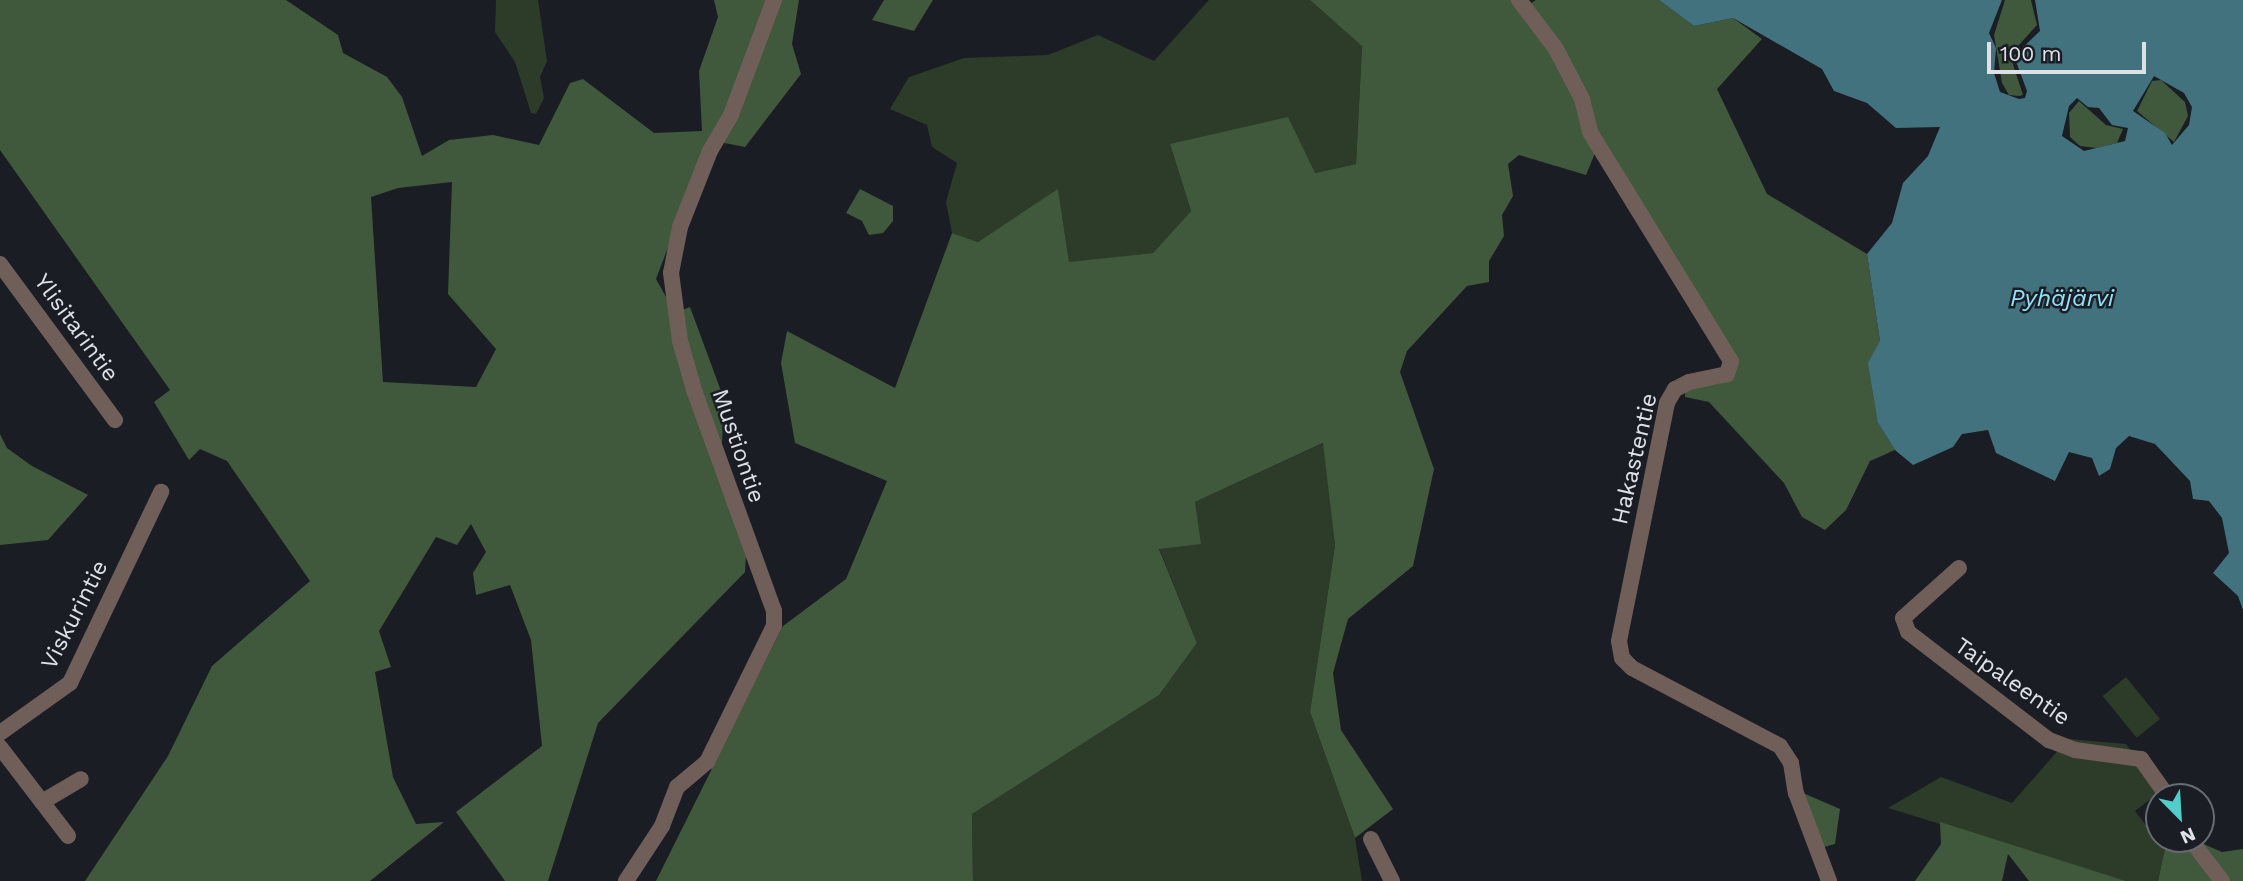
<!DOCTYPE html>
<html>
<head>
<meta charset="utf-8">
<style>
  body { margin:0 }
  #map { position:relative; width:2243px; height:881px; overflow:hidden; background:#1a1d24; font-family:"Work Sans",sans-serif }
  div>[style] { position:absolute }
  [style*='--x'] { left:calc(var(--x)*1px); top:calc(var(--y)*1px); width:calc(var(--w)*1px); rotate:calc(var(--a)*1deg) }
  .green>* { inset:0; background:#2d3b29; transform-origin:0 0 }
  .forest>* { inset:0; background:#40583b }
  .water>* { inset:0; background:#43727f }
  .minor>* { height:16px; margin:-8px; padding:0 8px; transform-origin:8px; border-radius:8px; background:#705e59 }
  span { translate:-50% -50%; white-space:nowrap; text-align:center; line-height:1.15; -webkit-text-stroke:5px #1a1d24; paint-order:stroke }
  .street-label { font-size:23px; color:#dee1e6 }
  .water-label { font-size:24px; color:#8fe1f7; font-style:italic }
  .north { position:absolute; left:2145px; top:783px; width:70px; height:70px; box-sizing:border-box; background:#1a1d24; border:2px solid #686b72; border-radius:50%; rotate:156deg; font-size:19px; font-weight:700; line-height:28px; text-align:center; color:#dee1e6 }
  .north::after { content:''; display:block; margin:auto; width:24px; height:32px; background:#53cdc9; clip-path:polygon(50% 0,100% 100%,50% 72%,0 100%) }
  .scale { position:absolute; left:1987px; top:42px; width:159px; height:32px; box-sizing:border-box; border:4px solid #dee1e6; border-top:0; padding-left:9px; font-size:21px; line-height:24px; white-space:nowrap; color:#dee1e6; -webkit-text-stroke:5px #1a1d24; paint-order:stroke }
</style>
</head>
<body>
<div id="map">
  <div class="green">
    <i style="clip-path:polygon(496px 0,538px 0,547px 61px,540px 77px,544px 98px,536px 114px,531px 113px,515px 62px,495px 32px)"></i>
    <i style="clip-path:polygon(1209px 0,1310px 0,1362px 45px,1356px 164px,1315px 173px,1170px 144px,1191px 211px,1153px 253px,1069px 263px,1058px 190px,978px 242px,952px 233px,946px 202px,957px 163px,932px 147px,927px 125px,890px 109px,909px 77px,964px 58px,1048px 55px,1098px 35px,1154px 61px)"></i>
    <i style="clip-path:polygon(1324px 443px,1335px 545px,1310px 712px,1355px 838px,1362px 881px,973px 881px,972px 814px,1159px 695px,1197px 643px,1159px 548px,1195px 502px)"></i>
    <i style="left:2126px;top:677px;width:54px;height:30px;rotate:51deg"></i>
    <i style="clip-path:polygon(2068px 739px,2126px 744px,2160px 792px,2135px 811px,2148px 828px,2159px 828px,2159px 839px,2167px 839px,2158px 881px,2126px 881px,1888px 808px,1941px 777px,2012px 803px)"></i>
  </div>
  <div class="forest">
    <i style="clip-path:polygon(evenodd,0 0,286px 0,338px 35px,343px 53px,387px 77px,402px 97px,422px 156px,449px 140px,493px 135px,539px 145px,570px 83px,583px 79px,654px 133px,702px 131px,699px 71px,718px 17px,714px 0,799px 0,792px 44px,801px 74px,745px 147px,709px 140px,656px 279px,675px 313px,690px 307px,724px 399px,722px 444px,748px 521px,745px 572px,598px 723px,548px 881px,505px 881px,456px 812px,542px 746px,531px 640px,510px 585px,476px 595px,473px 573px,486px 552px,471px 524px,457px 545px,436px 537px,379px 631px,391px 667px,375px 672px,393px 777px,416px 824px,444px 822px,370px 881px,85px 881px,168px 756px,212px 666px,310px 581px,227px 461px,200px 449px,189px 460px,154px 402px,170px 390px,0 150px,0 0,452px 182px,448px 294px,496px 349px,476px 387px,383px 382px,371px 197px,398px 188px,452px 182px)"></i>
    <i style="clip-path:polygon(884px 0,933px 0,914px 31px,872px 20px)"></i>
    <i style="clip-path:polygon(1310px 0,1524px 0,1528px 5px,1536px 0,1659px 0,1694px 26px,1733px 18px,1762px 39px,1717px 89px,1767px 194px,1867px 254px,1880px 341px,1878px 423px,1895px 450px,1870px 461px,1846px 510px,1825px 530px,1802px 517px,1784px 483px,1709px 402px,1685px 397px,1685px 389px,1718px 384px,1732px 376px,1600px 141px,1586px 175px,1519px 155px,1508px 164px,1513px 196px,1502px 215px,1504px 236px,1489px 261px,1489px 282px,1467px 286px,1407px 351px,1400px 372px,1434px 469px,1413px 566px,1348px 619px,1333px 673px,1341px 730px,1393px 809px,1355px 838px,1310px 712px,1335px 545px,1323px 443px,1195px 502px,1201px 544px,1159px 549px,1197px 643px,1159px 695px,972px 814px,973px 881px,656px 881px,783px 626px,846px 579px,887px 481px,795px 443px,781px 363px,787px 331px,895px 388px,952px 233px,978px 242px,1058px 189px,1069px 262px,1153px 253px,1191px 211px,1170px 144px,1288px 117px,1315px 173px,1356px 164px,1362px 46px)"></i>
    <i style="clip-path:polygon(2005px 0,2031px 0,2037px 25px,2010px 55px,2023px 95px,2019px 96px,2009px 95px,2002px 83px,1994px 35px)"></i>
    <i style="clip-path:polygon(2161px 80px,2185px 102px,2188px 116px,2174px 142px,2137px 111px,2152px 81px)"></i>
    <i style="clip-path:polygon(2079px 101px,2106px 125px,2123px 129px,2117px 143px,2096px 148px,2080px 146px,2070px 137px,2069px 113px)"></i>
    <i style="clip-path:polygon(860px 189px,893px 206px,893px 221px,883px 233px,869px 235px,862px 221px,846px 213px)"></i>
    <i style="clip-path:polygon(0 434px,7px 448px,32px 466px,88px 495px,48px 540px,0 545px)"></i>
    <i style="clip-path:polygon(1803px 793px,1840px 809px,1835px 844px,1817px 849px)"></i>
    <i style="clip-path:polygon(1940px 822px,2126px 881px,2029px 881px,2008px 854px,2002px 881px,1915px 881px,1941px 844px)"></i>
    <i style="clip-path:polygon(2167px 839px,2192px 839px,2222px 852px,2243px 849px,2243px 881px,2158px 881px)"></i>
  </div>
  <div class="water">
    <i style="clip-path:polygon(evenodd,1659px 0,2002px 0,1989px 33px,1996px 48px,1994px 73px,2000px 92px,2019px 99px,2025px 98px,2027px 91px,2014px 56px,2040px 31px,2035px 0,2243px 0,2243px 610px,2238px 596px,2213px 573px,2229px 553px,2222px 518px,2209px 501px,2193px 499px,2190px 481px,2155px 444px,2129px 436px,2116px 448px,2110px 469px,2099px 476px,2092px 458px,2069px 452px,2055px 481px,1996px 453px,1988px 430px,1962px 434px,1953px 447px,1913px 465px,1895px 450px,1878px 423px,1868px 363px,1880px 341px,1867px 254px,1892px 223px,1903px 183px,1928px 156px,1940px 127px,1896px 128px,1867px 103px,1834px 91px,1822px 69px,1733px 18px,1694px 26px,1659px 0,2154px 76px,2184px 93px,2192px 107px,2189px 125px,2172px 145px,2165px 133px,2133px 111px,2154px 76px,1659px 0,2077px 98px,2088px 107px,2099px 108px,2112px 125px,2128px 128px,2125px 141px,2084px 151px,2062px 136px,2069px 106px,2077px 98px)"></i>
  </div>
  <div class="minor">
    <i style="--x:1519;--y:0;--w:61;--a:52.9"></i>
    <i style="--x:1556;--y:49;--w:56;--a:62.5"></i>
    <i style="--x:1582;--y:99;--w:34;--a:76"></i>
    <i style="--x:1590;--y:132;--w:269;--a:58.4"></i>
    <i style="--x:1731;--y:361;--w:14;--a:107"></i>
    <i style="--x:1727;--y:374;--w:39;--a:168"></i>
    <i style="--x:1689;--y:382;--w:16;--a:153"></i>
    <i style="--x:1675;--y:389;--w:16;--a:120"></i>
    <i style="--x:1667;--y:403;--w:243;--a:101.4"></i>
    <i style="--x:1619;--y:641;--w:17;--a:80"></i>
    <i style="--x:1622;--y:658;--w:14;--a:45"></i>
    <i style="--x:1632;--y:668;--w:167;--a:27.8"></i>
    <i style="--x:1780;--y:746;--w:20;--a:57"></i>
    <i style="--x:1791;--y:763;--w:30;--a:81"></i>
    <i style="--x:1796;--y:793;--w:94;--a:69.4"></i>
    <i style="--x:0;--y:264;--w:194;--a:53.6"></i>
    <i style="--x:1959;--y:568;--w:75;--a:138.2"></i>
    <i style="--x:1903;--y:618;--w:15;--a:70"></i>
    <i style="--x:1908;--y:632;--w:178;--a:37.5"></i>
    <i style="--x:2049;--y:740;--w:28;--a:21"></i>
    <i style="--x:2075;--y:750;--w:67;--a:7.8"></i>
    <i style="--x:2141;--y:759;--w:47;--a:54.6"></i>
    <i style="--x:0;--y:733;--w:86;--a:-35.5"></i>
    <i style="--x:70;--y:683;--w:212;--a:-64.5"></i>
    <i style="--x:0;--y:747;--w:112;--a:52.6"></i>
    <i style="--x:42;--y:802;--w:45;--a:-30.5"></i>
    <i style="--x:1371;--y:839;--w:47;--a:63.4"></i>
    <i style="--x:2190;--y:839;--w:53;--a:52.7"></i>
    <i style="--x:626;--y:881;--w:66;--a:-56.8"></i>
    <i style="--x:662;--y:826;--w:42;--a:-69"></i>
    <i style="--x:677;--y:787;--w:39;--a:-40"></i>
    <i style="--x:707;--y:762;--w:152;--a:-63.8"></i>
    <i style="--x:774;--y:626;--w:15;--a:-90"></i>
    <i style="--x:774;--y:611;--w:232;--a:-109.9"></i>
    <i style="--x:695;--y:393;--w:54;--a:-106.1"></i>
    <i style="--x:680;--y:341;--w:69;--a:-97.5"></i>
    <i style="--x:671;--y:273;--w:47;--a:-78.9"></i>
    <i style="--x:680;--y:227;--w:82;--a:-68.5"></i>
    <i style="--x:710;--y:151;--w:42;--a:-59.7"></i>
    <i style="--x:731;--y:115;--w:123;--a:-69.5"></i>
  </div>
  <div class="street-label">
    <span style="left:76px;top:328px;rotate:54deg">Ylisitarintie</span>
    <span style="left:738px;top:446px;rotate:71deg">Mustiontie</span>
    <span style="left:1635px;top:459px;rotate:-77deg">Hakastentie</span>
    <span style="left:75px;top:615px;rotate:-63deg">Viskurintie</span>
    <span style="left:2012px;top:682px;rotate:35deg">Taipaleentie</span>
  </div>
  <div class="water-label">
    <span style="left:2062px;top:299px">Pyhäjärvi</span>
  </div>
  <div class="north">N</div>
  <div class="scale">100 m</div>
</div>
</body>
</html>
